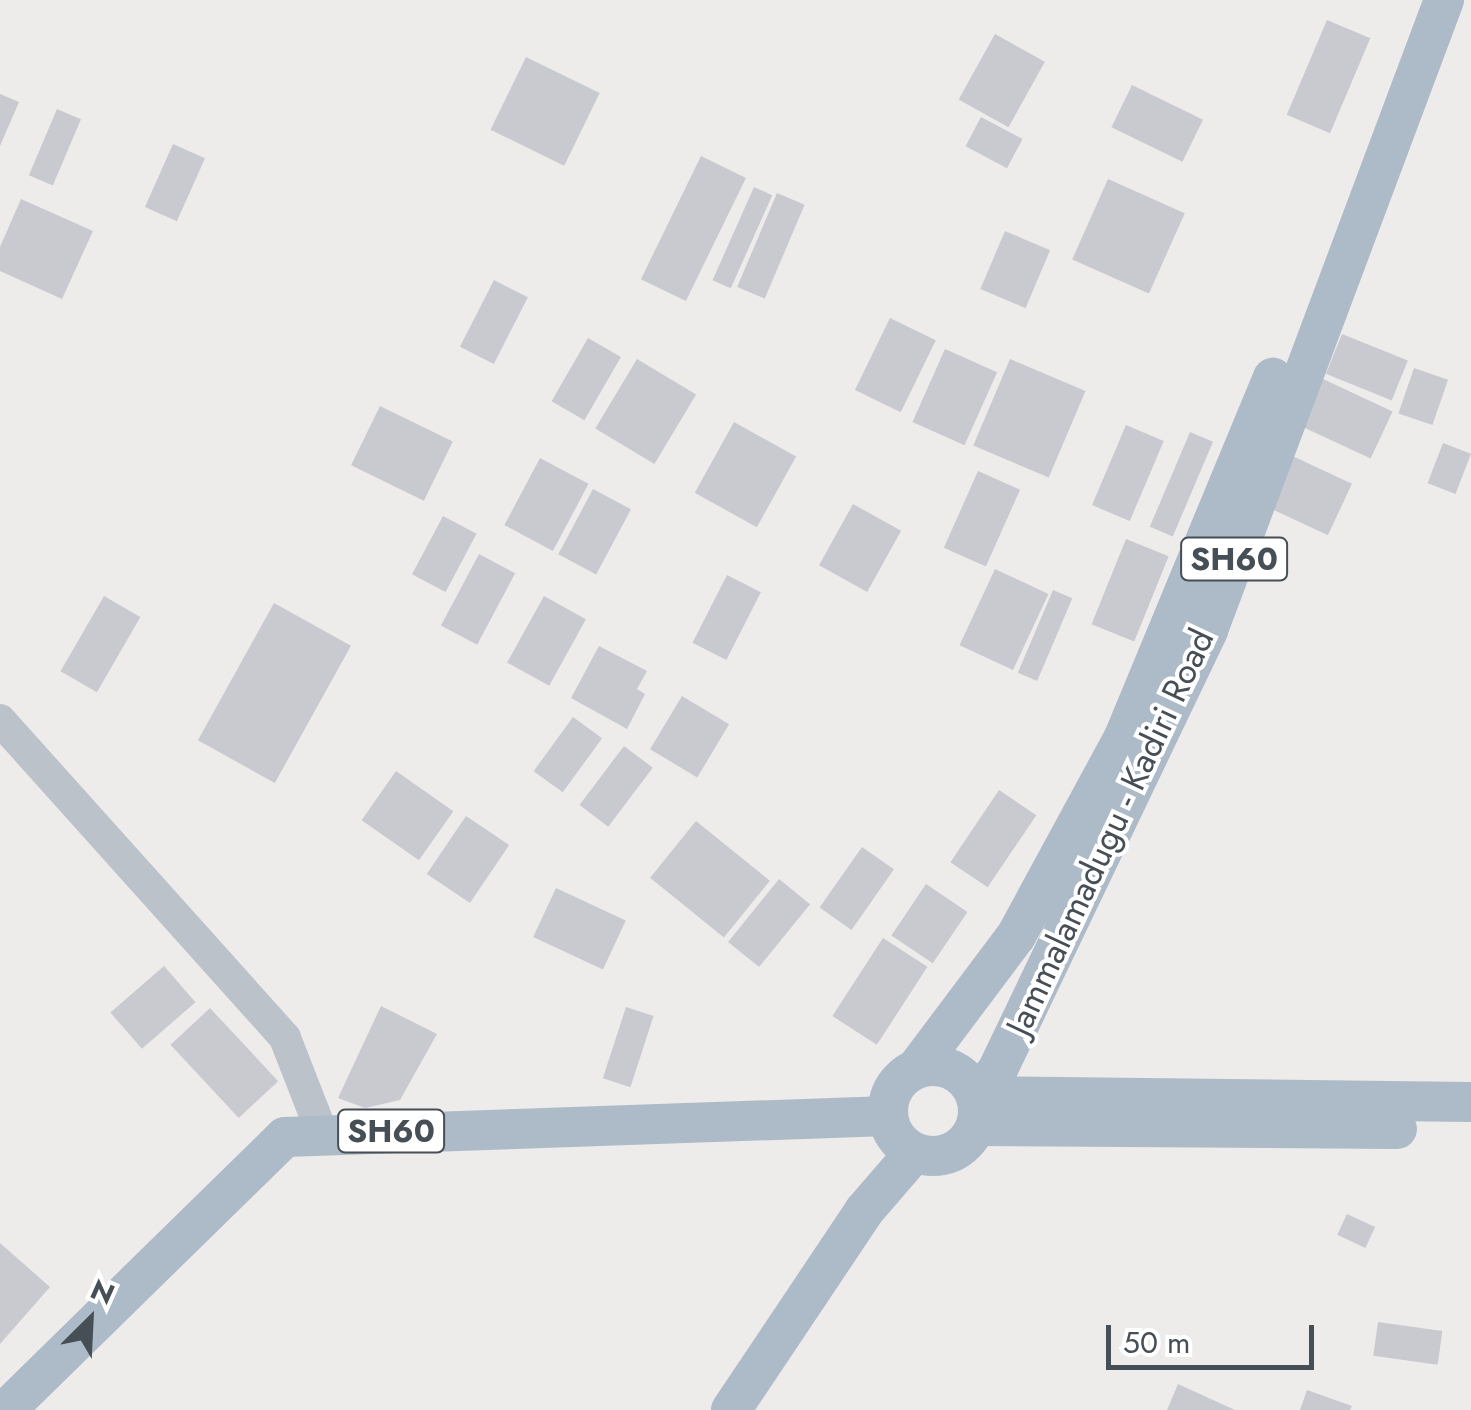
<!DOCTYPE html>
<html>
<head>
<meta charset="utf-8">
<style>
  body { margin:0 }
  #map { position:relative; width:1471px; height:1410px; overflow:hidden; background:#eeebeb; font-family:Jost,sans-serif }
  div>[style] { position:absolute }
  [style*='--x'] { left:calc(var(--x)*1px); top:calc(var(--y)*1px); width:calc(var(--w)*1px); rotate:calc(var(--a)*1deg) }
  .building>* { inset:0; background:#c9cad0; transform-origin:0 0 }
  .minor>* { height:32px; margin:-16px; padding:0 16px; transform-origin:16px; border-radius:16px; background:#bbc2c9 }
  .major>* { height:40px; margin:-20px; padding:0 20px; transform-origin:20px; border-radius:20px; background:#adbac7 }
  .major>.ring { margin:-20px; padding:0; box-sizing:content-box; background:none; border:40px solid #adbac7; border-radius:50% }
  span { translate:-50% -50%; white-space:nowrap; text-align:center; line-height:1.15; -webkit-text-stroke:8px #fff; paint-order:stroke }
  .shield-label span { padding:2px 8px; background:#fff; border:2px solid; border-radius:8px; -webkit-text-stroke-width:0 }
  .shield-label { font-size:32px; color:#464e56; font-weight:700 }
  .street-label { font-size:35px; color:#464e56 }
  .north { position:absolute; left:40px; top:1270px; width:100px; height:100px; -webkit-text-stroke:8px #fff; paint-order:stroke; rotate:24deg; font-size:28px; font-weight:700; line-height:40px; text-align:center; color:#464e56 }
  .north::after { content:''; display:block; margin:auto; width:35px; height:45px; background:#464e56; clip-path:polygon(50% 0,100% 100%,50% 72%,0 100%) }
  .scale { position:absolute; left:1106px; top:1325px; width:208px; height:45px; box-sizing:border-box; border:5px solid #464e56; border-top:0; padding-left:12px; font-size:30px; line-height:35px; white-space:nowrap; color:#464e56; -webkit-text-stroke:8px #fff; paint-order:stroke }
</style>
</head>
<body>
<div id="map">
  <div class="building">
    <i style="left:1327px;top:20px;width:47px;height:103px;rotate:23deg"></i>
    <i style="left:995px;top:34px;width:57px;height:75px;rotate:29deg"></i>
    <i style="left:526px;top:57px;width:82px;height:81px;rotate:26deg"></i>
    <i style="left:1132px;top:85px;width:79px;height:47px;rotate:26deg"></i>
    <i style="clip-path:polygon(0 94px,19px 102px,0 146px)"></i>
    <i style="left:57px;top:109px;width:26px;height:72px;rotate:23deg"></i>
    <i style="left:981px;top:117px;width:47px;height:33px;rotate:28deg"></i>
    <i style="left:173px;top:144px;width:35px;height:69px;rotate:24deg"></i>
    <i style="left:701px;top:156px;width:50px;height:137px;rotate:26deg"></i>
    <i style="left:1108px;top:179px;width:84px;height:88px;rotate:24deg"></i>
    <i style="left:754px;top:187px;width:20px;height:102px;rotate:24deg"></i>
    <i style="left:777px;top:193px;width:30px;height:102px;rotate:23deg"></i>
    <i style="clip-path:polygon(21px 199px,93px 231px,62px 299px,0 271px,0 247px)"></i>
    <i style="left:1005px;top:231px;width:49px;height:63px;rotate:23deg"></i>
    <i style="left:494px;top:280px;width:38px;height:75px;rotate:27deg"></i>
    <i style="left:890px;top:318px;width:51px;height:80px;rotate:26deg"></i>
    <i style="left:1342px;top:334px;width:71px;height:43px;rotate:22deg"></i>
    <i style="left:588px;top:338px;width:38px;height:73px;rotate:30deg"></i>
    <i style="left:945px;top:349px;width:57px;height:80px;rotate:24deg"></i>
    <i style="left:637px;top:359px;width:69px;height:81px;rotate:31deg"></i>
    <i style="left:1010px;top:359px;width:82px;height:94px;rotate:23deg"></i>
    <i style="left:1414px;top:368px;width:36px;height:48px;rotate:19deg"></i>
    <i style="left:1321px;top:378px;width:79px;height:52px;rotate:25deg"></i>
    <i style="left:380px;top:406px;width:81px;height:66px;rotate:26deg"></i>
    <i style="left:734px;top:422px;width:71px;height:81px;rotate:29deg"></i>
    <i style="left:1126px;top:425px;width:41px;height:87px;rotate:23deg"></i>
    <i style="left:1190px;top:432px;width:25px;height:103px;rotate:23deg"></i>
    <i style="left:1443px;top:443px;width:30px;height:43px;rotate:21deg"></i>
    <i style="left:1284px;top:452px;width:75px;height:57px;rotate:25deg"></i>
    <i style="left:540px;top:458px;width:55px;height:76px;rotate:28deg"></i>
    <i style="left:978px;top:471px;width:46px;height:84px;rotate:24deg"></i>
    <i style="left:593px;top:489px;width:43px;height:74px;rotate:28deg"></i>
    <i style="left:853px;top:504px;width:55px;height:70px;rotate:29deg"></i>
    <i style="left:443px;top:516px;width:38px;height:66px;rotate:28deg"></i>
    <i style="left:1126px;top:539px;width:46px;height:92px;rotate:22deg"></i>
    <i style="left:479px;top:554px;width:41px;height:81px;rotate:28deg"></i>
    <i style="left:995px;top:569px;width:59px;height:84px;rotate:25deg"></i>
    <i style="left:727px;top:575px;width:38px;height:76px;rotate:27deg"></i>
    <i style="left:1053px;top:590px;width:21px;height:90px;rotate:23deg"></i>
    <i style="left:104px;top:596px;width:42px;height:87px;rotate:30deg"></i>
    <i style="left:544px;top:596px;width:48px;height:76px;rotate:29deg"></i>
    <i style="left:274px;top:603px;width:88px;height:157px;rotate:29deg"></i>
    <i style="clip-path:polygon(599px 646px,647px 671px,637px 689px,645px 694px,627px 729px,571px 698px)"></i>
    <i style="left:682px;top:696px;width:55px;height:62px;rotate:31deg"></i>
    <i style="left:573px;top:717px;width:36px;height:67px;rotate:36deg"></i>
    <i style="left:624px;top:746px;width:36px;height:74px;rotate:37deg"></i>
    <i style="left:396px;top:771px;width:70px;height:60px;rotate:35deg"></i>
    <i style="left:999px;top:790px;width:45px;height:87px;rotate:34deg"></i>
    <i style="left:466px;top:816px;width:52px;height:70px;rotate:34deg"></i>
    <i style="left:696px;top:821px;width:95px;height:73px;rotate:39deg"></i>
    <i style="left:862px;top:847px;width:39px;height:74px;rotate:35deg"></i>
    <i style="left:779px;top:879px;width:40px;height:81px;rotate:39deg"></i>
    <i style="left:926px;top:884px;width:50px;height:62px;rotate:34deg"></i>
    <i style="left:556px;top:888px;width:77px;height:54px;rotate:25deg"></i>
    <i style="left:883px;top:938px;width:53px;height:93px;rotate:33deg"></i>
    <i style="left:164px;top:966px;width:48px;height:71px;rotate:49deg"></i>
    <i style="clip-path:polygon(381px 1006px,437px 1034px,400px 1100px,365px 1108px,338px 1098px)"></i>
    <i style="left:626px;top:1007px;width:29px;height:75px;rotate:18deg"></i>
    <i style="left:210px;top:1008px;width:100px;height:54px;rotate:47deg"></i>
    <i style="left:1347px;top:1214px;width:31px;height:23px;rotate:25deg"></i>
    <i style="clip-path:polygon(0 1243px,50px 1287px,0 1344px)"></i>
    <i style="left:1378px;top:1322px;width:65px;height:34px;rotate:8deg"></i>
    <i style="clip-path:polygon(1178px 1384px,1235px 1410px,1167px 1410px)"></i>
    <i style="clip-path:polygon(1307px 1390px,1352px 1406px,1350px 1410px,1300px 1410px)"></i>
  </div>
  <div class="minor">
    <i style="--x:0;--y:720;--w:427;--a:48.1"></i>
    <i style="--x:285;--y:1038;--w:102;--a:68.7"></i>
  </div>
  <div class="major">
    <i class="ring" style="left:888px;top:1066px;width:50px;height:50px"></i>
    <i style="--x:916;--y:1069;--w:166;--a:-53.1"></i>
    <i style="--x:1016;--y:936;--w:226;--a:-61.5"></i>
    <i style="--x:1124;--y:737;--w:389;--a:-67.5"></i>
    <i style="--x:976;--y:1096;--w:33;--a:-50"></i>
    <i style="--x:997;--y:1071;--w:489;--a:-64.4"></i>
    <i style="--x:1208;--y:630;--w:673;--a:-69.46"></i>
    <i style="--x:976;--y:1096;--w:495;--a:0.7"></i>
    <i style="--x:976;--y:1126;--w:421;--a:0.4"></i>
    <i style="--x:6;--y:1410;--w:390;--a:-44.4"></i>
    <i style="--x:285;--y:1137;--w:603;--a:-1.99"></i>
    <i style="--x:731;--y:1410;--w:239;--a:-56.2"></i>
    <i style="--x:864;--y:1211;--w:77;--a:-49.2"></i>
  </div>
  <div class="shield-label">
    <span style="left:1234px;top:559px">SH60</span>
    <span style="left:391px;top:1131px">SH60</span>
  </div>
  <div class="street-label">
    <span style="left:1110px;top:832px;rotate:-65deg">Jammalamadugu - Kadiri Road</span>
  </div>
  <div class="north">N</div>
  <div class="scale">50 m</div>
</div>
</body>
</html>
